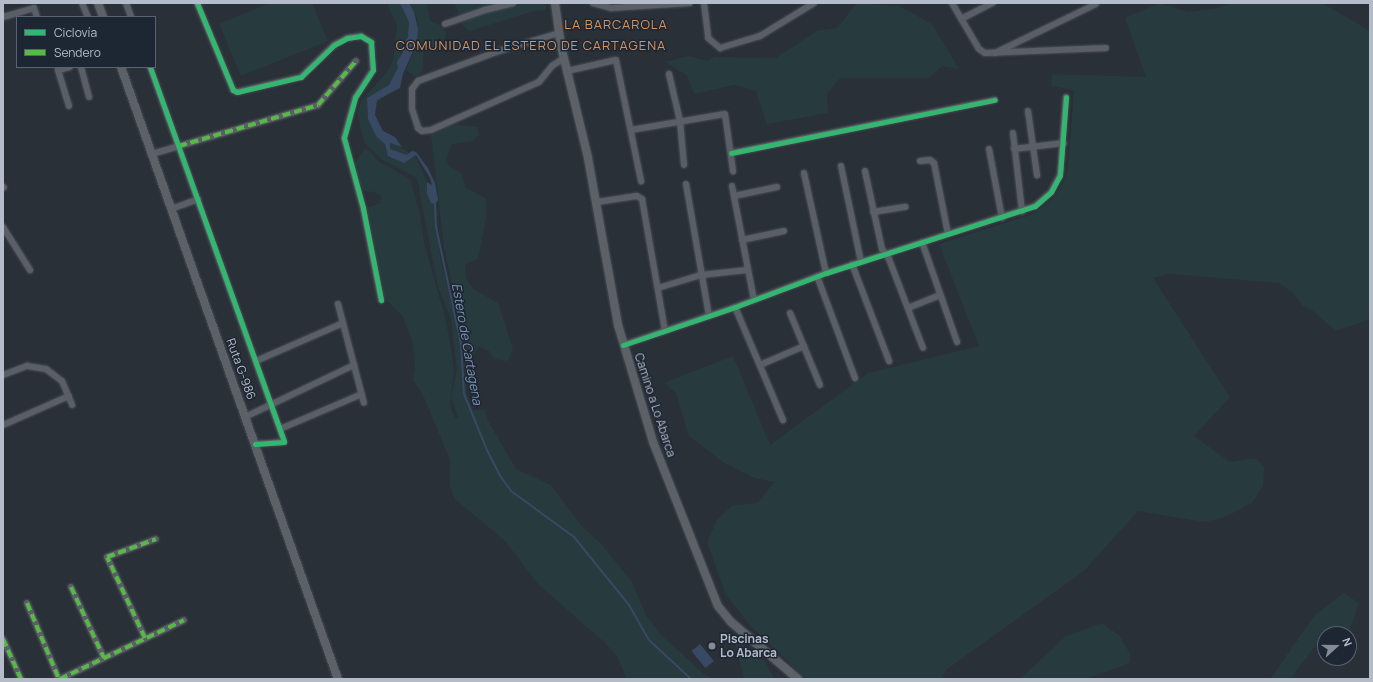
<!DOCTYPE html>
<html>
<head>
<meta charset="utf-8">
<style>
  body { margin:0 }
  #map { position:relative; width:1373px; height:682px; overflow:hidden; background:#2a3038; font-family:Manrope,sans-serif }
  div>[style] { position:absolute }
  [style*='--x'] { left:calc(var(--x)*1px); top:calc(var(--y)*1px); width:calc(var(--w)*1px); rotate:calc(var(--a)*1deg) }
  .green>* { inset:0; background:#273a3e }
  .water>* { inset:0; background:#384963; transform-origin:0 0 }
  .stream>* { height:2px; margin:-1px; padding:0 1px; transform-origin:1px; border-radius:1px; background:#384963 }
  .roads { filter:drop-shadow(0 0 1px #484c53) drop-shadow(0 0 1px #484c53) }
  .minor>* { height:6px; margin:-3px; padding:0 3px; transform-origin:3px; border-radius:3px; background:#5a5e66 }
  .major>* { height:8px; margin:-4px; padding:0 4px; transform-origin:4px; border-radius:4px; background:#5c6168 }
  .quiet>* { height:4px; margin-top:-2px; transform-origin:0; background:repeating-linear-gradient(90deg,#58b947 0 8px,transparent 0 12px) }
  .cycleway>* { height:5px; margin:-2.5px; padding:0 2.5px; transform-origin:2.5px; border-radius:2.5px; background:#33b770 }
  .dots>* { width:11px; height:11px; translate:-50% -50%; box-sizing:border-box; border:2px solid #1d2633; border-radius:50% }
  span { translate:-50% -50%; white-space:nowrap; text-align:center; line-height:1.15; -webkit-text-stroke:3px #1d2633; paint-order:stroke }
  .street-label { font-size:12px; color:#b4bcc9 }
  .poi-label { font-size:12px; color:#b4bcc9; font-weight:700 }
  .left { translate:0 -50%; text-align:left }
  .neighbourhood-label { font-size:13px; color:#d59563; letter-spacing:1px }
  .water-label { font-size:13px; color:#7c92b1; font-style:italic }
  .frame { position:absolute; inset:0; border:4px solid #b4bcc9; pointer-events:none }
  .legend { position:absolute; left:16px; top:16px; width:140px; height:52px; box-sizing:border-box; background:#1d2633; border:1px solid #59626f; margin:0; padding:5px 7px; list-style:none; font-size:12px; color:#b4bcc9 }
  .legend li { display:flex; align-items:center; gap:8px; height:20px }
  .legend b { width:20px; border:1px solid #59626f }
  .north { position:absolute; left:1317px; top:626px; width:40px; height:40px; box-sizing:border-box; background:#1d2633; border:1px solid #59626f; border-radius:50%; rotate:69deg; font-size:11px; font-weight:700; line-height:16px; text-align:center; color:#b4bcc9 }
  .north::after { content:''; display:block; margin:auto; width:14px; height:18px; background:#848b96; clip-path:polygon(50% 0,100% 100%,50% 72%,0 100%) }
</style>
</head>
<body>
<div id="map">
  <div class="green">
    <i style="clip-path:polygon(270px 3px,312px 3px,328px 41px,241px 76px,219px 24px)"></i>
    <i style="clip-path:polygon(387px 3px,404px 3px,411px 24px,396px 87px,375px 104px,373px 111px,386px 138px,416px 157px,436px 204px,440px 256px,462px 347px,467px 397px,473px 410px,485px 410px,487px 419px,516px 469px,551px 485px,580px 524px,603px 546px,632px 582px,646px 615px,660px 634px,704px 674px,713px 679px,627px 679px,617px 656px,603px 641px,538px 584px,505px 541px,455px 499px,450px 486px,450px 460px,423px 395px,413px 380px,415px 366px,413px 343px,402px 315px,387px 301px,383px 293px,367px 208px,380px 203px,381px 196px,374px 192px,362px 191px,354px 164px,365px 149px,371px 152px,378px 161px,410px 179px,420px 215px,424px 243px,446px 321px,454px 369px,450px 405px,455px 419px,458px 417px,451px 397px,457px 369px,451px 319px,438px 287px,417px 178px,381px 159px,364px 142px,357px 113px,361px 101px,386px 73px,393px 61px,397px 26px)"></i>
    <i style="clip-path:polygon(409px 3px,427px 3px,430px 21px,440px 25px,446px 32px,445px 41px,424px 52px,422px 72px,416px 77px,406px 70px,414px 51px,418px 29px,417px 18px)"></i>
    <i style="clip-path:polygon(454px 3px,547px 3px,546px 10px,534px 11px,470px 31px,464px 27px)"></i>
    <i style="clip-path:polygon(857px 3px,899px 6px,932px 24px,959px 69px,942px 66px,929px 78px,840px 78px,827px 94px,828px 113px,767px 124px,756px 91px,734px 85px,694px 94px,687px 75px,665px 62px,688px 56px,708px 61px,714px 57px,776px 58px,817px 31px,837px 28px)"></i>
    <i style="clip-path:polygon(1160px 3px,1188px 12px,1218px 8px,1231px 3px,1322px 3px,1370px 31px,1370px 319px,1336px 331px,1313px 311px,1303px 306px,1292px 292px,1279px 283px,1168px 274px,1153px 278px,1230px 397px,1194px 436px,1230px 462px,1255px 458px,1264px 467px,1263px 486px,1252px 503px,1225px 517px,1205px 522px,1138px 511px,1085px 570px,946px 670px,942px 679px,806px 679px,750px 625px,726px 595px,707px 542px,717px 520px,733px 505px,758px 503px,774px 482px,755px 478px,723px 462px,689px 436px,676px 393px,664px 383px,733px 356px,770px 445px,868px 373px,979px 346px,939px 244px,1033px 214px,1054px 198px,1064px 181px,1068px 169px,1074px 90px,1051px 86px,1052px 74px,1146px 77px,1125px 18px)"></i>
    <i style="clip-path:polygon(453px 124px,477px 127px,479px 135px,473px 141px,452px 144px,446px 158px,449px 166px,461px 173px,466px 188px,487px 199px,486px 219px,478px 259px,465px 264px,466px 278px,473px 289px,498px 303px,513px 349px,508px 361px,494px 359px,489px 351px,478px 346px,473px 357px,466px 347px,459px 318px,444px 246px,431px 135px)"></i>
    <i style="clip-path:polygon(1344px 593px,1359px 603px,1349px 632px,1325px 634px,1325px 641px,1316px 645px,1290px 679px,1270px 679px,1315px 615px)"></i>
    <i style="clip-path:polygon(1102px 623px,1120px 636px,1130px 654px,1130px 663px,1086px 679px,1020px 679px,1066px 636px)"></i>
    <i style="clip-path:polygon(733px 635px,765px 661px,774px 679px,744px 679px)"></i>
  </div>
  <div class="water">
    <i style="clip-path:polygon(400px 3px,409px 3px,414px 12px,418px 29px,417px 42px,403px 74px,400px 88px,377px 100px,375px 115px,383px 131px,395px 137px,402px 147px,390px 143px,390px 149px,407px 155px,412px 151px,416px 152px,428px 168px,435px 183px,438px 200px,435px 204px,431px 203px,427px 194px,427px 182px,432px 185px,430px 178px,416px 155px,404px 163px,388px 156px,385px 144px,376px 136px,368px 119px,367px 98px,389px 85px,398px 68px,397px 62px,403px 52px,401px 48px,408px 37px,409px 22px)"></i>
    <i style="left:700px;top:644px;width:22px;height:11px;rotate:51deg"></i>
  </div>
  <div class="stream">
    <i style="--x:435;--y:202;--w:25;--a:88"></i>
    <i style="--x:436;--y:227;--w:120;--a:77.9"></i>
    <i style="--x:461;--y:344;--w:50;--a:86.6"></i>
    <i style="--x:464;--y:394;--w:61;--a:67.7"></i>
    <i style="--x:487;--y:450;--w:30;--a:63"></i>
    <i style="--x:501;--y:477;--w:17;--a:54"></i>
    <i style="--x:511;--y:491;--w:78;--a:36.1"></i>
    <i style="--x:574;--y:537;--w:87;--a:51"></i>
    <i style="--x:629;--y:605;--w:40;--a:60.3"></i>
    <i style="--x:649;--y:640;--w:57;--a:42.9"></i>
  </div>
  <div class="roads">
    <div class="minor">
      <i style="--x:82;--y:3;--w:15;--a:67"></i>
      <i style="--x:126;--y:3;--w:15;--a:70"></i>
      <i style="--x:197;--y:3;--w:94;--a:67.5"></i>
      <i style="--x:233;--y:90;--w:4;--a:27"></i>
      <i style="--x:237;--y:92;--w:66;--a:-13.2"></i>
      <i style="--x:301;--y:77;--w:46;--a:-44.1"></i>
      <i style="--x:334;--y:45;--w:15;--a:-28"></i>
      <i style="--x:347;--y:38;--w:14;--a:-8"></i>
      <i style="--x:361;--y:36;--w:12;--a:31"></i>
      <i style="--x:371;--y:42;--w:28;--a:86"></i>
      <i style="--x:373;--y:70;--w:33;--a:123"></i>
      <i style="--x:355;--y:98;--w:41;--a:105.4"></i>
      <i style="--x:344;--y:138;--w:73;--a:74.8"></i>
      <i style="--x:363;--y:208;--w:94;--a:78.9"></i>
      <i style="--x:593;--y:3;--w:19;--a:16"></i>
      <i style="--x:611;--y:8;--w:79;--a:-3.6"></i>
      <i style="--x:704;--y:3;--w:35;--a:83"></i>
      <i style="--x:708;--y:38;--w:16;--a:40"></i>
      <i style="--x:720;--y:48;--w:42;--a:-16.7"></i>
      <i style="--x:760;--y:36;--w:63;--a:-31.4"></i>
      <i style="--x:952;--y:3;--w:53;--a:59.6"></i>
      <i style="--x:979;--y:49;--w:7;--a:34"></i>
      <i style="--x:985;--y:53;--w:121;--a:-2.4"></i>
      <i style="--x:3;--y:17;--w:32;--a:-16"></i>
      <i style="--x:34;--y:8;--w:9;--a:72"></i>
      <i style="--x:961;--y:19;--w:36;--a:-27"></i>
      <i style="--x:445;--y:24;--w:42;--a:-19.3"></i>
      <i style="--x:485;--y:10;--w:29;--a:-14"></i>
      <i style="--x:559;--y:33;--w:63;--a:163.3"></i>
      <i style="--x:499;--y:51;--w:86;--a:159.7"></i>
      <i style="--x:418;--y:81;--w:10;--a:127"></i>
      <i style="--x:412;--y:89;--w:20;--a:90"></i>
      <i style="--x:412;--y:109;--w:20;--a:72"></i>
      <i style="--x:418;--y:128;--w:5;--a:37"></i>
      <i style="--x:422;--y:131;--w:9;--a:-6"></i>
      <i style="--x:431;--y:130;--w:118;--a:-24"></i>
      <i style="--x:539;--y:82;--w:21;--a:-51"></i>
      <i style="--x:552;--y:66;--w:14;--a:-34"></i>
      <i style="--x:995;--y:53;--w:112;--a:-25.9"></i>
      <i style="--x:81;--y:67;--w:31;--a:75"></i>
      <i style="--x:150;--y:67;--w:398;--a:70.3"></i>
      <i style="--x:284;--y:442;--w:29;--a:176"></i>
      <i style="--x:567;--y:71;--w:50;--a:-12.7"></i>
      <i style="--x:616;--y:60;--w:124;--a:78.3"></i>
      <i style="--x:669;--y:74;--w:48;--a:76.8"></i>
      <i style="--x:680;--y:121;--w:44;--a:84.8"></i>
      <i style="--x:69;--y:106;--w:38;--a:-107"></i>
      <i style="--x:58;--y:70;--w:12;--a:-14"></i>
      <i style="--x:1028;--y:111;--w:65;--a:82"></i>
      <i style="--x:631;--y:130;--w:95;--a:-9.7"></i>
      <i style="--x:725;--y:114;--w:58;--a:82"></i>
      <i style="--x:1013;--y:133;--w:79;--a:83.4"></i>
      <i style="--x:989;--y:149;--w:70;--a:79.3"></i>
      <i style="--x:1014;--y:149;--w:50;--a:-6.8"></i>
      <i style="--x:731;--y:153;--w:269;--a:-11.4"></i>
      <i style="--x:152;--y:154;--w:173;--a:-16.4"></i>
      <i style="--x:318;--y:105;--w:58;--a:-49.2"></i>
      <i style="--x:920;--y:161;--w:10;--a:-6"></i>
      <i style="--x:930;--y:160;--w:5;--a:37"></i>
      <i style="--x:934;--y:163;--w:72;--a:78.8"></i>
      <i style="--x:841;--y:166;--w:98;--a:78.2"></i>
      <i style="--x:865;--y:171;--w:80;--a:77.7"></i>
      <i style="--x:882;--y:249;--w:12;--a:55"></i>
      <i style="--x:889;--y:259;--w:95;--a:69.1"></i>
      <i style="--x:804;--y:173;--w:102;--a:77.6"></i>
      <i style="--x:686;--y:184;--w:134;--a:80.1"></i>
      <i style="--x:732;--y:186;--w:116;--a:79.1"></i>
      <i style="--x:3;--y:188;--w:1;--a:-45"></i>
      <i style="--x:734;--y:196;--w:44;--a:-11.8"></i>
      <i style="--x:597;--y:202;--w:40;--a:-8.5"></i>
      <i style="--x:637;--y:196;--w:6;--a:31"></i>
      <i style="--x:642;--y:199;--w:134;--a:80.1"></i>
      <i style="--x:171;--y:209;--w:29;--a:-20"></i>
      <i style="--x:873;--y:212;--w:33;--a:-9"></i>
      <i style="--x:3;--y:227;--w:51;--a:57.9"></i>
      <i style="--x:742;--y:240;--w:43;--a:-12.1"></i>
      <i style="--x:922;--y:242;--w:106;--a:70.7"></i>
      <i style="--x:852;--y:264;--w:104;--a:69.1"></i>
      <i style="--x:817;--y:276;--w:109;--a:69.6"></i>
      <i style="--x:658;--y:288;--w:45;--a:-16.8"></i>
      <i style="--x:701;--y:275;--w:46;--a:-6.2"></i>
      <i style="--x:338;--y:304;--w:102;--a:75.3"></i>
      <i style="--x:735;--y:307;--w:123;--a:67"></i>
      <i style="--x:908;--y:308;--w:35;--a:-22"></i>
      <i style="--x:790;--y:313;--w:78;--a:67.4"></i>
      <i style="--x:623;--y:345;--w:118;--a:-18.7"></i>
      <i style="--x:735;--y:307;--w:97;--a:-20.5"></i>
      <i style="--x:826;--y:273;--w:219;--a:-17.8"></i>
      <i style="--x:1035;--y:206;--w:21;--a:-41"></i>
      <i style="--x:1051;--y:192;--w:19;--a:-62"></i>
      <i style="--x:1060;--y:175;--w:78;--a:-85.6"></i>
      <i style="--x:256;--y:361;--w:95;--a:-23.6"></i>
      <i style="--x:760;--y:365;--w:48;--a:-23.4"></i>
      <i style="--x:3;--y:375;--w:26;--a:-21"></i>
      <i style="--x:27;--y:366;--w:19;--a:9"></i>
      <i style="--x:46;--y:369;--w:20;--a:37"></i>
      <i style="--x:62;--y:381;--w:26;--a:67"></i>
      <i style="--x:245;--y:417;--w:121;--a:-25.5"></i>
      <i style="--x:3;--y:425;--w:72;--a:-23.7"></i>
      <i style="--x:280;--y:429;--w:89;--a:-23.1"></i>
      <i style="--x:71;--y:587;--w:78;--a:65.1"></i>
      <i style="--x:27;--y:603;--w:82;--a:67.2"></i>
      <i style="--x:145;--y:638;--w:89;--a:-115.1"></i>
      <i style="--x:107;--y:557;--w:52;--a:-20.2"></i>
      <i style="--x:3;--y:639;--w:44;--a:65.8"></i>
      <i style="--x:60;--y:679;--w:137;--a:-25.4"></i>
    </div>
    <div class="major">
      <i style="--x:98;--y:3;--w:15;--a:70"></i>
      <i style="--x:555;--y:3;--w:43;--a:82.1"></i>
      <i style="--x:561;--y:46;--w:115;--a:76.4"></i>
      <i style="--x:588;--y:158;--w:170;--a:79.8"></i>
      <i style="--x:618;--y:325;--w:122;--a:73.3"></i>
      <i style="--x:653;--y:442;--w:176;--a:68.4"></i>
      <i style="--x:718;--y:606;--w:21;--a:51"></i>
      <i style="--x:731;--y:622;--w:88;--a:40.4"></i>
      <i style="--x:121;--y:67;--w:649;--a:70.48"></i>
    </div>
  </div>
  <div class="quiet">
    <i style="--x:179;--y:146;--w:145;--a:-16.4"></i>
    <i style="--x:318;--y:105;--w:58;--a:-49.2"></i>
    <i style="--x:71;--y:587;--w:78;--a:65.1"></i>
    <i style="--x:27;--y:603;--w:82;--a:67.2"></i>
    <i style="--x:145;--y:638;--w:89;--a:-115.1"></i>
    <i style="--x:107;--y:557;--w:52;--a:-20.2"></i>
    <i style="--x:3;--y:639;--w:44;--a:65.8"></i>
    <i style="--x:60;--y:679;--w:137;--a:-25.4"></i>
  </div>
  <div class="cycleway">
    <i style="--x:197;--y:3;--w:94;--a:67.5"></i>
    <i style="--x:233;--y:90;--w:4;--a:27"></i>
    <i style="--x:237;--y:92;--w:66;--a:-13.2"></i>
    <i style="--x:301;--y:77;--w:46;--a:-44.1"></i>
    <i style="--x:334;--y:45;--w:15;--a:-28"></i>
    <i style="--x:347;--y:38;--w:14;--a:-8"></i>
    <i style="--x:361;--y:36;--w:12;--a:31"></i>
    <i style="--x:371;--y:42;--w:28;--a:86"></i>
    <i style="--x:373;--y:70;--w:33;--a:123"></i>
    <i style="--x:355;--y:98;--w:41;--a:105.4"></i>
    <i style="--x:344;--y:138;--w:73;--a:74.8"></i>
    <i style="--x:363;--y:208;--w:94;--a:78.9"></i>
    <i style="--x:150;--y:67;--w:398;--a:70.3"></i>
    <i style="--x:284;--y:442;--w:29;--a:176"></i>
    <i style="--x:731;--y:153;--w:269;--a:-11.4"></i>
    <i style="--x:623;--y:345;--w:118;--a:-18.7"></i>
    <i style="--x:735;--y:307;--w:97;--a:-20.5"></i>
    <i style="--x:826;--y:273;--w:219;--a:-17.8"></i>
    <i style="--x:1035;--y:206;--w:21;--a:-41"></i>
    <i style="--x:1051;--y:192;--w:19;--a:-62"></i>
    <i style="--x:1060;--y:175;--w:78;--a:-85.6"></i>
  </div>
  <div class="dots">
    <i style="left:712px;top:646px;background:#848b96"></i>
  </div>
  <div class="street-label">
    <span style="left:241px;top:369px;rotate:70deg">Ruta G-986</span>
    <span style="left:655px;top:405px;rotate:72deg">Camino a Lo Abarca</span>
  </div>
  <div class="poi-label">
    <span class="left" style="left:720px;top:646px">Piscinas<br>Lo Abarca</span>
  </div>
  <div class="neighbourhood-label">
    <span style="left:616px;top:24px">LA BARCAROLA</span>
    <span style="left:531px;top:45px">COMUNIDAD EL ESTERO DE CARTAGENA</span>
  </div>
  <div class="water-label">
    <span style="left:467px;top:344px;rotate:80deg">Estero de Cartagena</span>
  </div>
  <div class="frame"></div>
  <ul class="legend">
  <li><b style="height:5px;background:#33b770"></b>Ciclovía</li>
  <li><b style="height:5px;background:#58b947"></b>Sendero</li>
  </ul>
  <div class="north">N</div>
</div>
</body>
</html>
